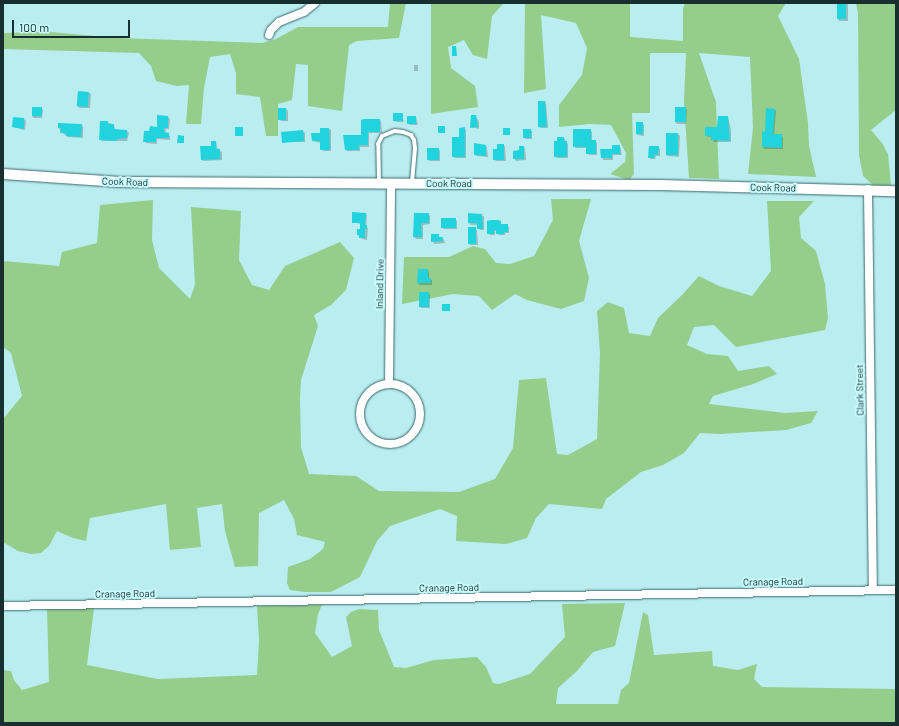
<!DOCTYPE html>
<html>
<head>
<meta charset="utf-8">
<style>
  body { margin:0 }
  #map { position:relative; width:899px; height:726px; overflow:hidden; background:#baedf0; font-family:Barlow,sans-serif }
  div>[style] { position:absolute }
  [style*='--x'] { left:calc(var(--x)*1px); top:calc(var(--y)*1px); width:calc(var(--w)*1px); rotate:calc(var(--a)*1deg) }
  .green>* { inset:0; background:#95cd8b }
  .shadow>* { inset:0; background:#0003; transform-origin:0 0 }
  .building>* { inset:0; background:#21d3dd; transform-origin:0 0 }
  .roads { filter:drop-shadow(0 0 1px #39696c) drop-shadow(0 0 1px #39696c) }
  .service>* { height:4px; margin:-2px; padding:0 2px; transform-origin:2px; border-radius:2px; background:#fff }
  .minor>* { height:8px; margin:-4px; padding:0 4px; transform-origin:4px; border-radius:4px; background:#fff }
  .minor>.ring { margin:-4px; padding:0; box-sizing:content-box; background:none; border:8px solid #fff; border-radius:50% }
  .tertiary>* { height:10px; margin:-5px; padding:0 5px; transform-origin:5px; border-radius:5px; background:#fff }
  span { translate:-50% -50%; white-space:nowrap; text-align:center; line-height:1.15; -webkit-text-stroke:4px #c7fafd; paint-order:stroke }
  .street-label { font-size:10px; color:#192e2f }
  .frame { position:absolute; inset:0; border:4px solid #192e2f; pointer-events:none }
  .scale { position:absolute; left:12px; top:20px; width:118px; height:18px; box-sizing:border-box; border:2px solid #192e2f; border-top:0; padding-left:5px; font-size:12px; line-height:14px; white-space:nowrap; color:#192e2f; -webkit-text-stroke:3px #c7fafd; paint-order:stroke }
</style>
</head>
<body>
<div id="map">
  <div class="green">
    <i style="clip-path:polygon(390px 3px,406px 3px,399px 38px,357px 41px,349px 45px,342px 111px,308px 106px,308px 65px,296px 64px,292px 100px,278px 104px,278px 136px,266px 136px,260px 97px,236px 94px,236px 73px,230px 54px,210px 57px,204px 88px,201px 124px,186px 124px,189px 85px,177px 86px,156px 81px,151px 66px,139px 53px,3px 49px,3px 33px,50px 32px,118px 38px,262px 43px,276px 39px,298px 27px,388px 27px)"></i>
    <i style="clip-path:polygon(431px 3px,504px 3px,492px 16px,487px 59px,473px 55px,464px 40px,448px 47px,451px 68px,475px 86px,478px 107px,431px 114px)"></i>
    <i style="clip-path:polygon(525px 3px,630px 3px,630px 37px,683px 41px,683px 9px,685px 3px,786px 3px,778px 16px,799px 59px,808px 123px,809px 146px,816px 177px,748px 174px,753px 128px,750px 57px,699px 53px,716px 102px,719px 179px,689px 178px,684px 101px,686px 53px,650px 53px,650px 113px,632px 113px,634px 174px,629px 180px,610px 174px,625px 162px,626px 153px,611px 125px,589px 124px,559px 127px,559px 105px,582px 75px,587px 48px,576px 23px,541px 15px,546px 89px,524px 93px)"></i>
    <i style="clip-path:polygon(856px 3px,896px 3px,896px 110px,871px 130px,882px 143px,888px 154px,891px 185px,873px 185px,863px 176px,859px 155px,858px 13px)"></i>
    <i style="clip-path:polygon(551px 199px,591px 199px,579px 241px,589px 278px,584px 301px,561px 309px,527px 300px,515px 294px,492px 310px,479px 296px,453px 294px,402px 304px,404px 257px,449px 257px,473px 246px,485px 249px,496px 263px,510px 264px,534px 256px,553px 220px)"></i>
    <i style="clip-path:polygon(153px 200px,152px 240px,159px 268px,190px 299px,195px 285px,191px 207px,241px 211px,239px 260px,252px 285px,269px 290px,285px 266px,340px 242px,354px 258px,346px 290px,331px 305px,314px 315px,318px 326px,301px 380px,300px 399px,301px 447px,309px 474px,356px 476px,379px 491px,459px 492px,495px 479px,513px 448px,519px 380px,546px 378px,557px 454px,568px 455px,597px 439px,600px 353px,597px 311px,608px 302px,624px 308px,629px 333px,650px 336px,658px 318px,683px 294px,699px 276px,719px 286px,752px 296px,771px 271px,767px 201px,814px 201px,799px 217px,801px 238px,816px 251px,825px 284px,828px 318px,825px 330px,736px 347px,714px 325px,694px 327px,687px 345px,707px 354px,728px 356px,738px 371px,769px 366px,777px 374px,753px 384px,713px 396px,709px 404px,785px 413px,818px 411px,811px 423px,786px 430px,720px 434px,700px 433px,684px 453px,663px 465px,641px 472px,606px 499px,602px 509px,549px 504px,536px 518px,527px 538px,506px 544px,456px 541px,457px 516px,440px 509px,390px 526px,377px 541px,360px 577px,331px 592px,305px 592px,290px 590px,287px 583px,288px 567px,310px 559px,323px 549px,325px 542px,297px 535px,294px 519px,284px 500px,259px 513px,258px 566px,235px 567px,225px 531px,222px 504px,197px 508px,201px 547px,170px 550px,166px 504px,90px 518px,86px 541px,73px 538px,57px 531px,49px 546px,41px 553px,31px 554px,18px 551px,3px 542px,3px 419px,22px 396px,11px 353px,3px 347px,3px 261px,59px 266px,62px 252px,97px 243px,100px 205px)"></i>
    <i style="clip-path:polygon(625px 603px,615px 646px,593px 652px,577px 671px,558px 688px,556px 704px,618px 704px,621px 690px,629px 683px,643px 612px,648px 615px,654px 655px,712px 651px,713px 666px,738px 670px,757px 664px,754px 679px,762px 687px,896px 689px,896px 723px,3px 723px,3px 670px,11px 671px,14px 680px,22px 690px,49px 682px,47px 609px,94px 608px,87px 665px,158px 679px,257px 675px,259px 640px,257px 606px,322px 605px,318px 614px,315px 633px,332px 657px,352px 646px,346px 617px,351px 612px,359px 609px,378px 610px,379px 630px,394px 667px,406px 668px,434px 660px,477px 657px,486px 667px,493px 683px,499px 684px,530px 674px,565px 637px,562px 604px)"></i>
  </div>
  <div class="shadow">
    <i style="clip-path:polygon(838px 3px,848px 3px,848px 21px,839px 21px,838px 19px)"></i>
    <i style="left:414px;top:65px;width:4px;height:6px"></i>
    <i style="clip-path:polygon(89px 93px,91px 94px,90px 108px,79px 108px,78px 106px)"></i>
    <i style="clip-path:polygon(545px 102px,546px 103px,548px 128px,541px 128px,539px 127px)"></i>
    <i style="clip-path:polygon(41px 108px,43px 110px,42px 118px,34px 118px,32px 116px)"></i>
    <i style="clip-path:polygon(685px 108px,687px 110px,686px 124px,677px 124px,675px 122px)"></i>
    <i style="clip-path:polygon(286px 109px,288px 111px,288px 121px,281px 121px,279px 119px)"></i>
    <i style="clip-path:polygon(775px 110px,776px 111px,774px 135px,783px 137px,783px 149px,764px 149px,763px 147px,766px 132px)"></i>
    <i style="clip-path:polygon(402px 114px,404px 122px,396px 122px,394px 120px)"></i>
    <i style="clip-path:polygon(476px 116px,479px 122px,479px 129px,471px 127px)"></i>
    <i style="clip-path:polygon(168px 117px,170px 119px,169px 129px,166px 129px,165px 134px,170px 136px,170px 140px,157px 139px,157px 144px,146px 143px,144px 141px,150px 133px,158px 128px)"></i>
    <i style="clip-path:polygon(416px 117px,418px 125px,410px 125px,408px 124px)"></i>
    <i style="clip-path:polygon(728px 117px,731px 130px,731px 142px,714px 142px,712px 137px,706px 136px,718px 128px)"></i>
    <i style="clip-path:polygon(24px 119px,26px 121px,25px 130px,13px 127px)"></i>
    <i style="clip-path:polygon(380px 120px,381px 122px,382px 133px,369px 133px,369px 147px,360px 147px,360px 151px,347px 151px,346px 149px)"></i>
    <i style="clip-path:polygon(107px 122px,114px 125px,115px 130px,127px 131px,129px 133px,127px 141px,102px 141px,100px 139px)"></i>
    <i style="clip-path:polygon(642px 123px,644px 125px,644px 136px,638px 135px,636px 134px)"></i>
    <i style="clip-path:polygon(82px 125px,83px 127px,83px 138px,68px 137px,61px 132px,59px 128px)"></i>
    <i style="clip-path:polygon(464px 128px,466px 130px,466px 158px,455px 158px,453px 156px)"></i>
    <i style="clip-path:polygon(329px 129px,331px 130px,331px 151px,323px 151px,321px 143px,313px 141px,312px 134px,321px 134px)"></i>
    <i style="clip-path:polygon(531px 130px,532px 131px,532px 139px,526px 139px,524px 137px)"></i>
    <i style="clip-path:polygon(590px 130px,592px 132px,592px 141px,597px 143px,597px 155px,589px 155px,587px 148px,576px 148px,574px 146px)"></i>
    <i style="clip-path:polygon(303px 131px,305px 133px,305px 142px,284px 142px,282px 141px)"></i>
    <i style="clip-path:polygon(678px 134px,680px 136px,679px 157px,668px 156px,666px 155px)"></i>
    <i style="clip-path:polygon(558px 138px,564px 138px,568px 144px,568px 158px,557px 158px,555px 156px)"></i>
    <i style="clip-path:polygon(216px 142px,218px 150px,222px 152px,222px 160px,203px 161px,202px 160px)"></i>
    <i style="clip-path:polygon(504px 145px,505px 147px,506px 161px,496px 161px,494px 159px,498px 150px)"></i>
    <i style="clip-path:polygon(486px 146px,487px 148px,488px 157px,477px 156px,475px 154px)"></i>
    <i style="clip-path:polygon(620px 146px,622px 155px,613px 155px,613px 160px,603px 160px,602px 158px,601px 150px,613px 150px)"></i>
    <i style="clip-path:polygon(524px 147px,525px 149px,526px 160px,516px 161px,514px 159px)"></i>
    <i style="clip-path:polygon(658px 147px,660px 149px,660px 156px,656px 156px,655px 159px,651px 159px,649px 157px)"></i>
    <i style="clip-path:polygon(438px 149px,440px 151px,440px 161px,430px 161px,428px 160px)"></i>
    <i style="clip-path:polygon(365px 214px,367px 215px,366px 226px,368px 228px,367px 240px,362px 239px,358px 235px,361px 230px,361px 224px,353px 222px)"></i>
    <i style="clip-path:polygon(415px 214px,428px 214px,430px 216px,430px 224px,423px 225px,423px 239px,416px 239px,414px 237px)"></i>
    <i style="clip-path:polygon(482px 215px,484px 217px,484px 230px,480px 230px,478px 225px,471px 225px,469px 223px)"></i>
    <i style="clip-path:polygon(455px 219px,457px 221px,457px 229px,444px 229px,442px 227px)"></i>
    <i style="clip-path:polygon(500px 222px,502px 225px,509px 227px,509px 233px,505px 233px,505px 235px,499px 235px,497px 231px,495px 231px,495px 235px,490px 235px,488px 233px)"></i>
    <i style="clip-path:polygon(475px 228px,477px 230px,478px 245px,470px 245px,469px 243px)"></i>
    <i style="clip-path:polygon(432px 235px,443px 238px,445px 243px,434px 244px)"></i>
    <i style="clip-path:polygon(419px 270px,427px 270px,429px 272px,429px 279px,432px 280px,432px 285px,420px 285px,418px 283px)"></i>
    <i style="clip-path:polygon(428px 293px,430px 295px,430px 308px,422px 308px,420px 307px)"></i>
  </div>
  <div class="building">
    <i style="left:837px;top:3px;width:9px;height:16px"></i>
    <i style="clip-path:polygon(452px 46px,456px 46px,457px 56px,452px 56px)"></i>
    <i style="left:78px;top:91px;width:11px;height:15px;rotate:5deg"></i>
    <i style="clip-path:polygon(538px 101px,545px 101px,547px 127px,538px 127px)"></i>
    <i style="left:32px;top:107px;width:10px;height:9px"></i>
    <i style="left:675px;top:107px;width:11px;height:15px"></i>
    <i style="left:278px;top:108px;width:8px;height:12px"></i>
    <i style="clip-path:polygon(766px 108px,775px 109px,773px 134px,782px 134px,782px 148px,762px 147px,762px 132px,765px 131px)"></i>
    <i style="left:393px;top:113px;width:10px;height:8px"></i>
    <i style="clip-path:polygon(157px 115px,168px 116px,168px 128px,164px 128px,164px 132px,169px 133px,169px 138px,156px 138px,156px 142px,143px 142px,144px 131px,149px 131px,150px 126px,157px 127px)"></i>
    <i style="clip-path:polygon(471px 115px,476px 115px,478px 127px,470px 128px)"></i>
    <i style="left:407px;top:116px;width:9px;height:8px"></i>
    <i style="clip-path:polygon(718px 116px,728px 116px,730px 141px,711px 140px,711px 136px,705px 136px,705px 127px,717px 127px)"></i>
    <i style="clip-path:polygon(13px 117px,24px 118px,24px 129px,12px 127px)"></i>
    <i style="clip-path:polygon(364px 119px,380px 119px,380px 132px,368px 132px,368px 145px,359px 145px,359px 150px,345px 150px,343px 135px,361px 135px,361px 120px)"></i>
    <i style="clip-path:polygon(100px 121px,108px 121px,108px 124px,114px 124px,114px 129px,127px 130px,127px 138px,117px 139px,116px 141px,99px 140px)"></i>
    <i style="left:636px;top:122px;width:7px;height:12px"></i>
    <i style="clip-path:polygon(58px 123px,82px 124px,81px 137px,66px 136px,66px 133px,60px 133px,61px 128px,58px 128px)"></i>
    <i style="left:438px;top:126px;width:7px;height:7px"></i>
    <i style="left:243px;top:127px;width:9px;height:8px;rotate:90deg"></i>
    <i style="clip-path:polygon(465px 127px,465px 157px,452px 157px,452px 137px,459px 137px,459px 128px)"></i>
    <i style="clip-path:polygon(320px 128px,329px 128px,330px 150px,320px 150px,320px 141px,312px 141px,311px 133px,320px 133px)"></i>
    <i style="left:503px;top:128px;width:7px;height:7px"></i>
    <i style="left:523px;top:129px;width:8px;height:9px"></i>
    <i style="clip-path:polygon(573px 129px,591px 129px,591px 140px,596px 140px,596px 154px,586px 154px,586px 147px,573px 147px)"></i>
    <i style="left:303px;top:130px;width:11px;height:22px;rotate:85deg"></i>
    <i style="left:666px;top:133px;width:12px;height:22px"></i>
    <i style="clip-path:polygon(178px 135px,184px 136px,184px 143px,177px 143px)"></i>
    <i style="clip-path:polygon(557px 137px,564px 137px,564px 141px,567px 141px,567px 157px,554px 157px,554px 141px,557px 141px)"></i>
    <i style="clip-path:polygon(211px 141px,216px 141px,216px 149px,220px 149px,220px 159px,201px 160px,200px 146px,211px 146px)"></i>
    <i style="clip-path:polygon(474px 143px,486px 145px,486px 156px,474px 155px)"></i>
    <i style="clip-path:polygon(497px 144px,504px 144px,504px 160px,493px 160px,493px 149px,497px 149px)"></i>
    <i style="clip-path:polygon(612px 145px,620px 145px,620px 154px,612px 154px,612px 158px,601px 158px,600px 149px,612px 149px)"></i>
    <i style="clip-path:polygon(519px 146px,524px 146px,524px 159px,513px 159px,513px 151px,519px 150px)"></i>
    <i style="clip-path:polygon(649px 146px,659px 146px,658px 155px,654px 155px,654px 158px,648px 158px)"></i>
    <i style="left:439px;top:148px;width:12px;height:12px;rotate:90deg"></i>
    <i style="clip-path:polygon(352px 212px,366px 213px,365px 225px,367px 225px,367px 229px,365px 229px,365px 238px,359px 238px,359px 235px,357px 235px,357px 229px,360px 229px,360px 223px,352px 223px)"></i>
    <i style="clip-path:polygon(414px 213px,429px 213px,429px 223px,421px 223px,422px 237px,413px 237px)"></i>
    <i style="clip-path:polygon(468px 213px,482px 214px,483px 229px,477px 229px,477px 223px,468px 223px)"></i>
    <i style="left:441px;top:218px;width:15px;height:10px"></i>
    <i style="clip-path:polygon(491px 220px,498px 220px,501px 221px,501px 224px,508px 224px,508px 232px,504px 232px,504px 234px,496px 234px,496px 230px,494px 230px,494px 234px,487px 234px,487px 221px)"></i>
    <i style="left:468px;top:227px;width:8px;height:17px"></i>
    <i style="clip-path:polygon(431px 234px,439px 234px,439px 237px,443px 237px,443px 241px,431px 242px)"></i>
    <i style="clip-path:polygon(418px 269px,428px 269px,428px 278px,431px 278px,431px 283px,417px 283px)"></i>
    <i style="left:419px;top:292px;width:10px;height:15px"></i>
    <i style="left:442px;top:304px;width:8px;height:7px"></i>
  </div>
  <div class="roads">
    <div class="service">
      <i style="--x:379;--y:183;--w:39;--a:-91"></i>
      <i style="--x:378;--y:144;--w:9;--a:-63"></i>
      <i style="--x:382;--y:136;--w:14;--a:-21"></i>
      <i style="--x:395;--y:131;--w:8;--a:7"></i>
      <i style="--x:403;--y:132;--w:9;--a:21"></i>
      <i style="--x:411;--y:135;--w:6;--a:59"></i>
      <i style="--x:414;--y:140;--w:8;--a:83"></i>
      <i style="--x:415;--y:148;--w:36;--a:95"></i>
    </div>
    <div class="minor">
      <i style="--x:269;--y:35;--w:5;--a:-68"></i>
      <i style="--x:271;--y:30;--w:11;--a:-45"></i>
      <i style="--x:279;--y:22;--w:27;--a:-22"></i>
      <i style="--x:304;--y:12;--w:14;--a:-39"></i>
      <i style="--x:868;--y:189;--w:401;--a:89.3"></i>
      <i style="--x:389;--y:384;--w:200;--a:-89.4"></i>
      <i class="ring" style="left:360px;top:384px;width:52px;height:52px"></i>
      <i style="--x:3;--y:606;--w:893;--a:-1.03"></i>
    </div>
    <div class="tertiary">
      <i style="--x:3;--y:174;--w:117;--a:3.9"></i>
      <i style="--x:120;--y:182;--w:540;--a:0.32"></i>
      <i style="--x:660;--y:185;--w:236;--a:1.5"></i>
    </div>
  </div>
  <div class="street-label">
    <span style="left:125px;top:182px;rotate:2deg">Cook Road</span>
    <span style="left:449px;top:184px">Cook Road</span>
    <span style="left:773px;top:188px;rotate:1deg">Cook Road</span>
    <span style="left:380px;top:284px;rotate:-89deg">Inland Drive</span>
    <span style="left:860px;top:390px;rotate:-91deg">Clark Street</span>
    <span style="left:773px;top:582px;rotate:-1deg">Cranage Road</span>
    <span style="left:449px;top:588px;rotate:-1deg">Cranage Road</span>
    <span style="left:125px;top:594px;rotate:-1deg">Cranage Road</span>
  </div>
  <div class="frame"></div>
  <div class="scale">100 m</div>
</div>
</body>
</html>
